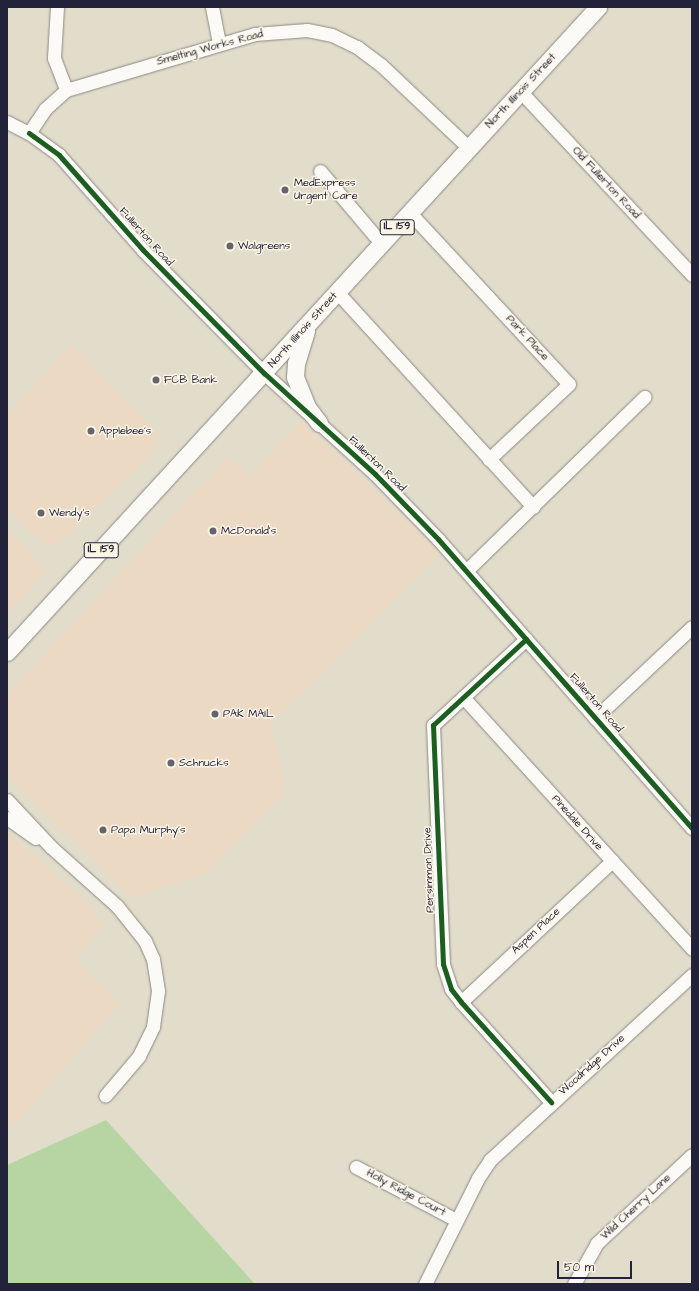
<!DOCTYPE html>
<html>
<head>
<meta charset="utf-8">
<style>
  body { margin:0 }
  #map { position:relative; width:699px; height:1291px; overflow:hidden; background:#e2ddcb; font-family:"Architects Daughter",sans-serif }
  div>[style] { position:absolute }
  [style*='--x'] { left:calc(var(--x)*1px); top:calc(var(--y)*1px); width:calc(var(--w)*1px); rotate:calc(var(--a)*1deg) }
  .built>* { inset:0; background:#ebd9c4 }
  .green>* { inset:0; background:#b7d5a3 }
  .roads { filter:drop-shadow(0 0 1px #8c8984) drop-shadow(0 0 1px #8c8984) }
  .minor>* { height:13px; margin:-6.5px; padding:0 6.5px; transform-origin:6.5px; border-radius:6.5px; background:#fbfaf7 }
  .major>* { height:17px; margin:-8.5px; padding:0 8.5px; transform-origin:8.5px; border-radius:8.5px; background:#fbfaf7 }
  .cycleway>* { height:5px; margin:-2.5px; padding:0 2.5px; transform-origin:2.5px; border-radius:2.5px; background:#1b5e20 }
  .dots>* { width:11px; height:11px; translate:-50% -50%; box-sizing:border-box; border:2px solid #fcf5e5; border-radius:50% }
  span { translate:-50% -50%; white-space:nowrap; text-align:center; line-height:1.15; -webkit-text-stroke:3px #fcf5e5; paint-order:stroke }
  .shield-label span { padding:1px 3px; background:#fcf5e5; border:1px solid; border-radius:3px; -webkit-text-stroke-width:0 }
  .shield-label { font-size:10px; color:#22223b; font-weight:700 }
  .street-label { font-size:11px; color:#22223b }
  .poi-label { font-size:11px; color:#22223b }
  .left { translate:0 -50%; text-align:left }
  .frame { position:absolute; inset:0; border:8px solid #22223b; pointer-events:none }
  .scale { position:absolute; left:557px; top:1261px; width:75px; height:18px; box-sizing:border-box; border:2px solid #22223b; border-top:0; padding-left:5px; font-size:12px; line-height:14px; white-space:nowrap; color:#22223b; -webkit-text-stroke:3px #fcf5e5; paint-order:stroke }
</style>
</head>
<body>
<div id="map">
  <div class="built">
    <i style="clip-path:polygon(71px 345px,158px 433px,152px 454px,63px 540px,48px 545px,39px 540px,7px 509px,7px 415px)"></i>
    <i style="clip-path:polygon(301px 420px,439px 553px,318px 678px,272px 720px,271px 728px,285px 787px,282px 796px,207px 873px,132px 898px,7px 776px,7px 695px,225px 460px,233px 459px,250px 476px)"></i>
    <i style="clip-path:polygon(7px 530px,33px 555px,45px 572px,7px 614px)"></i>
    <i style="clip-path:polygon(7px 831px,92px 908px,102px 928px,75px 958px,119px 1004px,17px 1122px,7px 1126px)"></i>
  </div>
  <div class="green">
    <i style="clip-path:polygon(106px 1120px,255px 1284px,7px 1284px,7px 1165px)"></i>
  </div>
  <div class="roads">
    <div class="minor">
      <i style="--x:57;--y:7;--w:51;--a:93.4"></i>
      <i style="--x:54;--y:58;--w:34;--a:69"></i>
      <i style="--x:212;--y:7;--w:37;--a:79"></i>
      <i style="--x:520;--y:91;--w:252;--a:46.9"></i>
      <i style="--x:7;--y:122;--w:25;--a:27"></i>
      <i style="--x:29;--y:133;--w:29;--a:-56"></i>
      <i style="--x:45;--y:109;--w:28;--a:-42"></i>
      <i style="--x:66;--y:90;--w:197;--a:-16.5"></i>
      <i style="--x:255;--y:34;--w:52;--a:-4.4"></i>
      <i style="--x:307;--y:30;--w:25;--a:11"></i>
      <i style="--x:332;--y:35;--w:28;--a:26"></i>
      <i style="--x:357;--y:47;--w:30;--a:37"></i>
      <i style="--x:381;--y:65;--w:121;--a:43.3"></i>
      <i style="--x:29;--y:133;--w:37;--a:36"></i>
      <i style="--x:59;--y:155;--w:127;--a:48.5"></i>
      <i style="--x:143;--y:250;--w:173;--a:45.5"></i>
      <i style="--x:264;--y:373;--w:150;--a:42.3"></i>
      <i style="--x:375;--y:474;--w:91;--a:45.9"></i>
      <i style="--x:438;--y:539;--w:385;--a:48.7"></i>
      <i style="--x:320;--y:171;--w:96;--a:49.7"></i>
      <i style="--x:410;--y:213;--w:233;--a:47.1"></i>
      <i style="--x:569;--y:384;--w:110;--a:136.8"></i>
      <i style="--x:337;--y:292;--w:291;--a:47.6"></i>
      <i style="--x:467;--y:570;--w:248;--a:-44.3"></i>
      <i style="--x:526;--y:639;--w:127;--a:137.2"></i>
      <i style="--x:433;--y:725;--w:239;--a:87.6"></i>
      <i style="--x:443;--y:964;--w:26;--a:72"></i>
      <i style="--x:451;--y:989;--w:16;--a:52"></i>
      <i style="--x:461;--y:1002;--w:135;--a:48"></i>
      <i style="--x:463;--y:697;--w:341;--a:47.7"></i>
      <i style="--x:595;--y:718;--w:133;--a:-43.2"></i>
      <i style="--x:7;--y:800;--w:64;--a:46.9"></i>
      <i style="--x:51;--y:847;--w:89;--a:41.8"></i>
      <i style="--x:117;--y:906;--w:45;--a:51.3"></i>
      <i style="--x:145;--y:941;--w:20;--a:66"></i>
      <i style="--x:153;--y:959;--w:32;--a:81"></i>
      <i style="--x:158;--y:991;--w:36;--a:98"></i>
      <i style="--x:153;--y:1027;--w:32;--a:116"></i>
      <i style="--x:139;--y:1056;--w:52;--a:130.4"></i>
      <i style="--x:7;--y:818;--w:35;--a:35"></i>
      <i style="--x:461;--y:1002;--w:207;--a:-43"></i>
      <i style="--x:356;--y:1167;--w:113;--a:27.9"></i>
      <i style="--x:425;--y:1284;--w:119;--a:-63.4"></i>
      <i style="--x:478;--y:1178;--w:22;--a:-56"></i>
      <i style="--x:490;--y:1160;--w:274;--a:-42.5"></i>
      <i style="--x:574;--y:1284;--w:47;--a:-60.7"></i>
      <i style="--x:597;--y:1243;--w:129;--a:-42.8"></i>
    </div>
    <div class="major">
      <i style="--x:306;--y:331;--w:34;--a:107"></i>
      <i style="--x:296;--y:363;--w:14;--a:94"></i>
      <i style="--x:295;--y:377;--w:32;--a:68"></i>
      <i style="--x:307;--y:407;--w:20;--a:53"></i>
      <i style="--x:7;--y:652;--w:875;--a:-47.5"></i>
    </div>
  </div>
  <div class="cycleway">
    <i style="--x:29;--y:133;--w:37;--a:36"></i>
    <i style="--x:59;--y:155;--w:127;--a:48.5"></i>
    <i style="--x:143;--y:250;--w:173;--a:45.5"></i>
    <i style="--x:264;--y:373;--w:150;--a:42.3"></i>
    <i style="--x:375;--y:474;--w:91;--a:45.9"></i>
    <i style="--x:438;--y:539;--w:385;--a:48.7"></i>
    <i style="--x:526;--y:639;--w:127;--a:137.2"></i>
    <i style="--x:433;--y:725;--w:239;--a:87.6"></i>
    <i style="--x:443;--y:964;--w:26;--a:72"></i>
    <i style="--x:451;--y:989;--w:16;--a:52"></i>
    <i style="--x:461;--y:1002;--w:135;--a:48"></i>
  </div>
  <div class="dots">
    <i style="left:285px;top:190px;background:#65636d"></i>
    <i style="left:230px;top:246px;background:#65636d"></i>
    <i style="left:156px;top:380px;background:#65636d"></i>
    <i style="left:91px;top:431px;background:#65636d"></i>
    <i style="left:41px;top:513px;background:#65636d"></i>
    <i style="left:213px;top:531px;background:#65636d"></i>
    <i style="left:215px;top:714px;background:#65636d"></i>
    <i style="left:171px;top:763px;background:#65636d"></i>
    <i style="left:103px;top:830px;background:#65636d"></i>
  </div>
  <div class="shield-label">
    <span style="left:397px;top:227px">IL 159</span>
    <span style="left:101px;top:550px">IL 159</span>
  </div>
  <div class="street-label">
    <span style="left:210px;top:48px;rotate:-15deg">Smelting Works Road</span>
    <span style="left:521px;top:91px;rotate:-47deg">North Illinois Street</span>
    <span style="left:606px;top:183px;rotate:47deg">Old Fullerton Road</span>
    <span style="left:146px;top:237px;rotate:48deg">Fullerton Road</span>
    <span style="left:303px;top:330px;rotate:-48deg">North Illinois Street</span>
    <span style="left:527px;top:338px;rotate:47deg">Park Place</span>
    <span style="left:377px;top:464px;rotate:44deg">Fullerton Road</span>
    <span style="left:596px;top:703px;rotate:49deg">Fullerton Road</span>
    <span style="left:577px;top:823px;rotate:48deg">Pinedale Drive</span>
    <span style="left:429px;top:870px;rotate:-92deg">Persimmon Drive</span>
    <span style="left:536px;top:931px;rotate:-43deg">Aspen Place</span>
    <span style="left:592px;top:1065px;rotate:-42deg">Woodridge Drive</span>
    <span style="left:406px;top:1193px;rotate:28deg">Holly Ridge Court</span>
    <span style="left:636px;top:1207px;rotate:-43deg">Wild Cherry Lane</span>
  </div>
  <div class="poi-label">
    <span class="left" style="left:294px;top:190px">MedExpress<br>Urgent Care</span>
    <span class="left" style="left:238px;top:246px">Walgreens</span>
    <span class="left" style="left:164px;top:380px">FCB Bank</span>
    <span class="left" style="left:99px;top:431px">Applebee's</span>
    <span class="left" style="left:49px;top:513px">Wendy's</span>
    <span class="left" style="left:221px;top:531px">McDonald's</span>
    <span class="left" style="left:223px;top:714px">PAK MAIL</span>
    <span class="left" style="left:179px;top:763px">Schnucks</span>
    <span class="left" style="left:111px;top:830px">Papa Murphy's</span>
  </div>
  <div class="frame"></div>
  <div class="scale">50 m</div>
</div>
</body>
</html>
